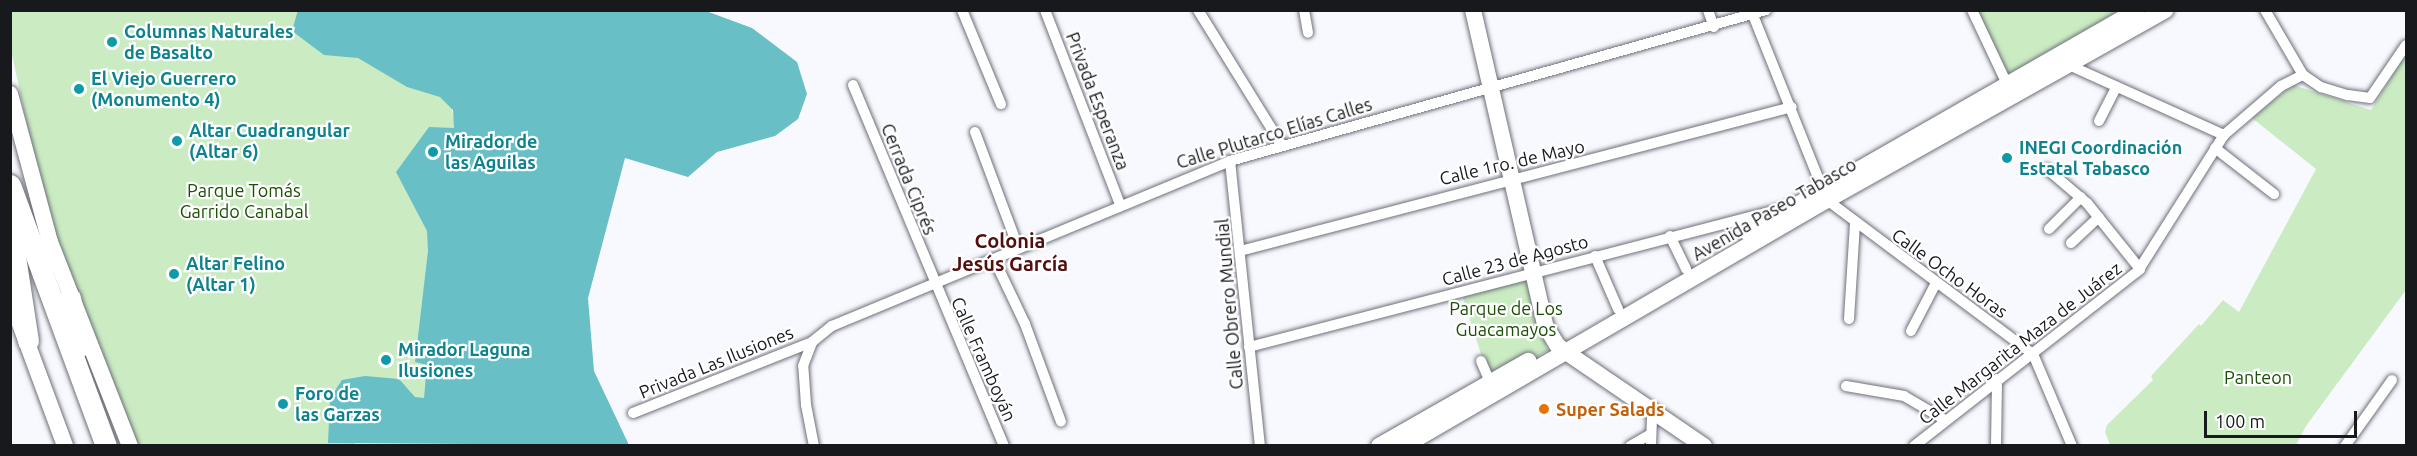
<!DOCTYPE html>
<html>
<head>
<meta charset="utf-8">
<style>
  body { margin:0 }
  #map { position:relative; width:2417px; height:456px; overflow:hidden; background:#f8f9fe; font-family:Ubuntu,sans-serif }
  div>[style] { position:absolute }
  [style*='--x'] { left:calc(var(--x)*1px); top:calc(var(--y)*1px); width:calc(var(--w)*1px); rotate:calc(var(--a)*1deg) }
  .green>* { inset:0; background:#cbecc2 }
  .water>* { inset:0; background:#68bfc6 }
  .roads { filter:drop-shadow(0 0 2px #6d707a) drop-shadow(0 0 2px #6d707a) }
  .street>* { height:10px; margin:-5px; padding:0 5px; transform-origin:5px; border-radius:5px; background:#fff }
  .secondary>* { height:16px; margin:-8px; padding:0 8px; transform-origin:8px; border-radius:8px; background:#fff }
  .highway>* { height:21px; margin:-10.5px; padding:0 10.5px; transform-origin:10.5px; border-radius:10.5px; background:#fff }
  .dots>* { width:16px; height:16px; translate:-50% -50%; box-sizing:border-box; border:3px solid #fff; border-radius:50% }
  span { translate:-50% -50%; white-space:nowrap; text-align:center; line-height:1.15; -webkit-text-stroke:4.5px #fff; paint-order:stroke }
  .culture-label { font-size:18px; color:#0d838f; font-weight:700 }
  .left { translate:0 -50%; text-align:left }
  .street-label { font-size:18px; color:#17191d }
  .park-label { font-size:18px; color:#1a4f05 }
  .food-label { font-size:18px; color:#c56008; font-weight:700 }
  .neighbourhood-label { font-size:20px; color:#530e0e; font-weight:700 }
  .frame { position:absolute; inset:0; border:12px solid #17191d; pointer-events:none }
  .scale { position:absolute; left:2204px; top:411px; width:153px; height:27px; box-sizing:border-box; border:3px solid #17191d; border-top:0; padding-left:8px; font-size:18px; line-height:21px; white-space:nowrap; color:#17191d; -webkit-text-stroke:4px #fff; paint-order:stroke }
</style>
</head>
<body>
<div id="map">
  <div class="green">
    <i style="clip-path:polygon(10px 11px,307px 11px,455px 83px,452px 110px,456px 129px,429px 399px,334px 389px,331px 407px,356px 445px,134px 445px,45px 209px,11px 50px)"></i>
    <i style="clip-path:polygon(1972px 11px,2138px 11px,2007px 84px)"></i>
    <i style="clip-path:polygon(2406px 54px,2406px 290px,2306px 426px,2296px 445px,2110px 445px,2105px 432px,2107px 425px,2153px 380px,2151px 376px,2199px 324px,2201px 326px,2223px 300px,2239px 312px,2316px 169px,2252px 118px,2293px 85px,2371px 110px)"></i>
    <i style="clip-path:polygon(1534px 273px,1547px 351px,1490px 382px,1461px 292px)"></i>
  </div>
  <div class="water">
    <i style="clip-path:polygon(298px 10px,706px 11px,752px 28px,797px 62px,807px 94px,798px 119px,775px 136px,717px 152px,688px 177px,625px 158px,588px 298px,594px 371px,629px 445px,328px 443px,330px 398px,342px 380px,365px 376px,399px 379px,415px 397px,424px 398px,427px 365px,415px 362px,428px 251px,427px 231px,396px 172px,429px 127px,454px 128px,453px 110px,440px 97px,407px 87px,358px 58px,324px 55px,292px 31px)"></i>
  </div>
  <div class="roads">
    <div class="street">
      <i style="--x:962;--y:10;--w:102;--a:67.5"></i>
      <i style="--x:1045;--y:10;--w:208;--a:68.9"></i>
      <i style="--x:1198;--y:10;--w:158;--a:58.2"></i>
      <i style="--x:1304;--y:10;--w:23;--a:80"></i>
      <i style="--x:1708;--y:10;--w:18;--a:71"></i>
      <i style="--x:1972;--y:10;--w:82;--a:64.7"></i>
      <i style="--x:2265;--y:10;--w:75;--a:59.7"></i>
      <i style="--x:2303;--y:75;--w:22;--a:34"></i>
      <i style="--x:2321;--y:87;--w:28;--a:17"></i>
      <i style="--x:2348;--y:95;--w:22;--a:8"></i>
      <i style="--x:2370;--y:98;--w:64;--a:-55.8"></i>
      <i style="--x:1753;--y:15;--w:199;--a:68.2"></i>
      <i style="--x:1827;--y:200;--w:257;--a:36.8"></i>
      <i style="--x:2033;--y:354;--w:100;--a:67"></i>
      <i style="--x:2071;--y:66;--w:168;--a:24.3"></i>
      <i style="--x:853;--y:85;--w:391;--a:67.3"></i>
      <i style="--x:2099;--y:121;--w:36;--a:-63"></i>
      <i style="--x:975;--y:132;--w:123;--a:69.5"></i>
      <i style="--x:2215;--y:148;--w:75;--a:37.9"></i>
      <i style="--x:1230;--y:161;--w:287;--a:84"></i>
      <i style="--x:2047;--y:169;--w:52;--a:40.4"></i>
      <i style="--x:2087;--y:203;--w:85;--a:51.2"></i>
      <i style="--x:2049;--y:229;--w:45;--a:-45"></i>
      <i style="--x:1670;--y:236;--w:37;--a:64"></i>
      <i style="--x:2071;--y:243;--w:38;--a:-43"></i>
      <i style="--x:1240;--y:251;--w:570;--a:-14.62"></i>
      <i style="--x:1595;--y:256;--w:58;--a:66.5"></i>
      <i style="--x:994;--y:259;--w:72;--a:64.5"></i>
      <i style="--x:1025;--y:324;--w:104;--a:69.8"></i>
      <i style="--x:1849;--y:319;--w:95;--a:-86.4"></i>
      <i style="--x:1911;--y:331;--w:54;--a:-62.5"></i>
      <i style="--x:1249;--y:347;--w:550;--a:-14.54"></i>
      <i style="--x:1481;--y:361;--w:23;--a:67"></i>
      <i style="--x:1846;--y:386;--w:59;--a:9.8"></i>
      <i style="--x:1904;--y:396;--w:48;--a:30.3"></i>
      <i style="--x:633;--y:413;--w:193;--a:-21.6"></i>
      <i style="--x:814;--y:446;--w:42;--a:-101"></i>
      <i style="--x:806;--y:405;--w:39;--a:-94"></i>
      <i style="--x:803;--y:366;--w:26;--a:-69"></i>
      <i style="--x:812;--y:342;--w:26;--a:-39"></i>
      <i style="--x:832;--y:326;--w:431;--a:-22.5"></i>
      <i style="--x:1230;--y:161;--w:557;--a:-15.73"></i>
      <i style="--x:1630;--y:446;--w:24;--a:-30"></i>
      <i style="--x:1651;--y:446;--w:35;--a:-88"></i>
      <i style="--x:1914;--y:446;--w:284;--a:-38"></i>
      <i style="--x:2138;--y:271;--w:161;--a:-57.7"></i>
      <i style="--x:2224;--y:135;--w:75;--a:-40.7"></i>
      <i style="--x:2281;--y:86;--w:25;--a:-27"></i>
      <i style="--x:1996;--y:446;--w:67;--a:-89.1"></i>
      <i style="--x:2345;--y:446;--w:81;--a:-54.5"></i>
    </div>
    <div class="secondary">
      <i style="--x:1473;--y:10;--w:323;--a:77.1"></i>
      <i style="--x:1545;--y:325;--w:23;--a:59"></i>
      <i style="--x:1557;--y:345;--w:11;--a:38"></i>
      <i style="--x:1566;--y:352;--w:167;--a:34.3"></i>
      <i style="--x:10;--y:94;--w:153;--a:74.9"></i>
      <i style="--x:50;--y:242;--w:219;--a:68.6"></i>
      <i style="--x:1748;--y:233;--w:449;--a:-29.8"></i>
      <i style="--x:10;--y:297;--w:159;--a:69.7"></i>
      <i style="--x:1379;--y:446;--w:172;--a:-29.7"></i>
      <i style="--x:1404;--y:446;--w:489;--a:-30.2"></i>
      <i style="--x:1827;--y:200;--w:388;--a:-29.3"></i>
    </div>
    <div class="highway">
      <i style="--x:10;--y:185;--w:278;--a:69.8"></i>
      <i style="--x:11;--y:230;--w:112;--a:81.3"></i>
      <i style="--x:70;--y:298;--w:49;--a:78.2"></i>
    </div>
  </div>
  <div class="dots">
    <i style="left:112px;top:42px;background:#0f9aa8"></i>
    <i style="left:79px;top:89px;background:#0f9aa8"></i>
    <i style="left:177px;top:141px;background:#0f9aa8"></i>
    <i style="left:433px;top:152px;background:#0f9aa8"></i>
    <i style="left:2007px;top:158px;background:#0f9aa8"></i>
    <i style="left:174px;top:274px;background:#0f9aa8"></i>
    <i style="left:386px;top:360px;background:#0f9aa8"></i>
    <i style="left:283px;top:404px;background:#0f9aa8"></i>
    <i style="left:1544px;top:409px;background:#e8710a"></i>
  </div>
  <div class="culture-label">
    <span class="left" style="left:124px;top:42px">Columnas Naturales<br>de Basalto</span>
    <span class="left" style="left:91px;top:89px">El Viejo Guerrero<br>(Monumento 4)</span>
    <span class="left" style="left:189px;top:141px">Altar Cuadrangular<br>(Altar 6)</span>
    <span class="left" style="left:445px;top:152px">Mirador de<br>las Aguilas</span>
    <span class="left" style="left:2019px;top:158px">INEGI Coordinación<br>Estatal Tabasco</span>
    <span class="left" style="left:186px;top:274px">Altar Felino<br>(Altar 1)</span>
    <span class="left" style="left:398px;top:360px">Mirador Laguna<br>Ilusiones</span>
    <span class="left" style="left:295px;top:404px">Foro de<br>las Garzas</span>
  </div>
  <div class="street-label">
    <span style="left:1098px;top:101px;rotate:69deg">Privada Esperanza</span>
    <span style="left:1274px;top:133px;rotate:-17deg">Calle Plutarco Elías Calles</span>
    <span style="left:1512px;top:162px;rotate:-13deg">Calle 1ro. de Mayo</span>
    <span style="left:909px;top:179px;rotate:68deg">Cerrada Ciprés</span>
    <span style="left:1774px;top:209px;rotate:-30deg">Avenida Paseo Tabasco</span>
    <span style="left:1515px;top:260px;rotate:-15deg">Calle 23 de Agosto</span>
    <span style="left:1950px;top:273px;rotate:36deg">Calle Ocho Horas</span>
    <span style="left:1229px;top:304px;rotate:-95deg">Calle Obrero Mundial</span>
    <span style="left:2020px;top:343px;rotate:-38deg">Calle Margarita Maza de Juárez</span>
    <span style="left:984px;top:359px;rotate:66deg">Calle Framboyán</span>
    <span style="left:716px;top:362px;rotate:-22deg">Privada Las Ilusiones</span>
  </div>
  <div class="park-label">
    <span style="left:244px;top:201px">Parque Tomás<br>Garrido Canabal</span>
    <span style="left:1506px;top:319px">Parque de Los<br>Guacamayos</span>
    <span style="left:2258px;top:377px">Panteon</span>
  </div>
  <div class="food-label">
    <span class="left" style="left:1556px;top:409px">Super Salads</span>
  </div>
  <div class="neighbourhood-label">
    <span style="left:1010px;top:252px">Colonia<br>Jesús García</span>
  </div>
  <div class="frame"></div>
  <div class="scale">100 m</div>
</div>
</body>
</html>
